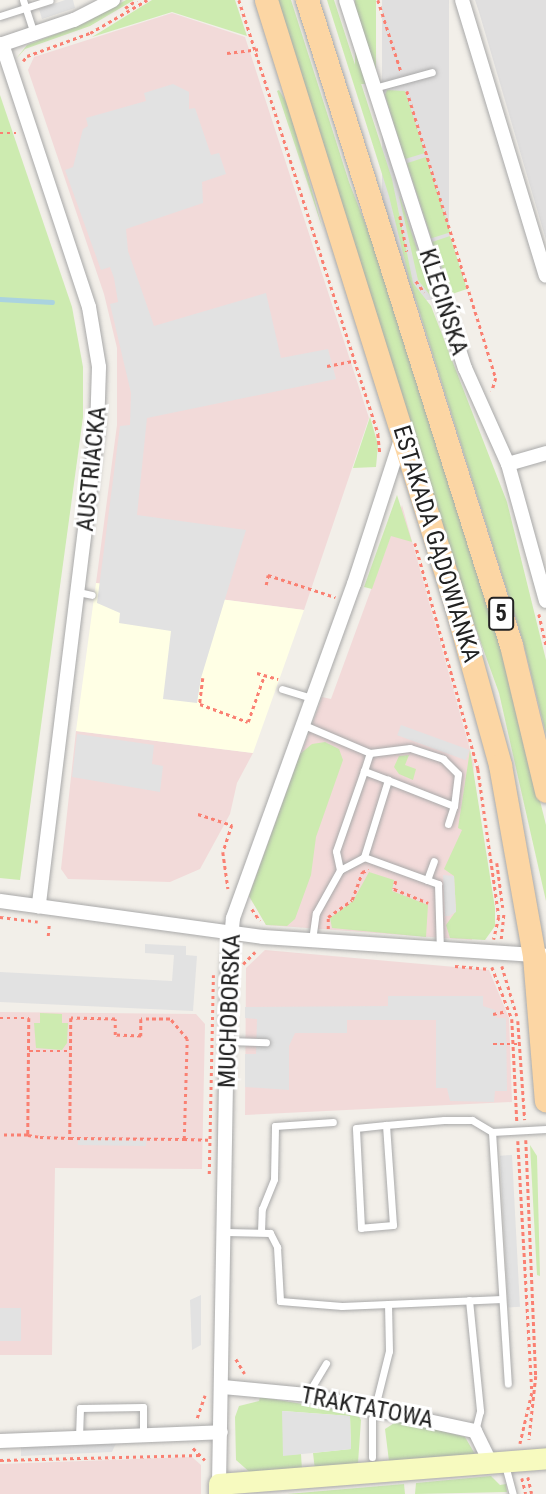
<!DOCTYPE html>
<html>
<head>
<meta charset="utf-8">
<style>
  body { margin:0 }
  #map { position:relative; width:546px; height:1494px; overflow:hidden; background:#f2efe9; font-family:"Roboto Condensed",sans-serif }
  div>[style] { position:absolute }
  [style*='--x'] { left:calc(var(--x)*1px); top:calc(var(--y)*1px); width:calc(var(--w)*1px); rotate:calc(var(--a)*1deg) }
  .residential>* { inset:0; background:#e0dfdf; transform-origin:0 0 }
  .commercial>* { inset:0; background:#f2dad9 }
  .education>* { inset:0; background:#ffffe5 }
  .grass>* { inset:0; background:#cdebb0; transform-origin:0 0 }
  .parking>* { inset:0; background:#e2e2e2; transform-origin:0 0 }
  .stream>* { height:4.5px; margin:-2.25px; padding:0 2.25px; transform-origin:2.25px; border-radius:2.25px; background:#aad3df }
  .path>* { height:2.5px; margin-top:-1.25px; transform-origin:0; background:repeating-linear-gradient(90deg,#fa8072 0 3.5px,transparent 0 7px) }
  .roads { filter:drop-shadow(0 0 2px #a9a9a9) drop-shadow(0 0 2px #a9a9a9) }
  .service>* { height:7px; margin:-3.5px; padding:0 3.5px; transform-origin:3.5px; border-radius:3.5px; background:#fff }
  .minor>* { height:14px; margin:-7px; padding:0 7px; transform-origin:7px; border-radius:7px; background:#fff }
  .secondary>* { height:21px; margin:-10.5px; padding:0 10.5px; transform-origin:10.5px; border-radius:10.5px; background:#f7fabf }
  .primary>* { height:23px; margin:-11.5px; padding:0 11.5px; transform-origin:11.5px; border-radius:11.5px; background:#fcd6a4 }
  span { translate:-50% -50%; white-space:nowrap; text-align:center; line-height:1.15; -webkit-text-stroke:6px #fff; paint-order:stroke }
  .shield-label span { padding:2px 5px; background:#fff; border:2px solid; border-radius:5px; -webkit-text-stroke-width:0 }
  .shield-label { font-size:23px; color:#222; font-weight:700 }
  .street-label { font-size:24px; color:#222 }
</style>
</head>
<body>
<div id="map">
  <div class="residential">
    <i style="left:382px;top:0;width:67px;height:300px"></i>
    <i style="clip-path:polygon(475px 0,546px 0,546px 240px,479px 12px)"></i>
  </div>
  <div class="commercial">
    <i style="clip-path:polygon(172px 13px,245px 37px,369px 418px,304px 610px,96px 583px,117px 425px,117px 348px,104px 294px,28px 70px,34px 57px)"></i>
    <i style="clip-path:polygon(402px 505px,474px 764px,464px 867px,472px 940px,266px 925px,249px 896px,322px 697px,331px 699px)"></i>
    <i style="clip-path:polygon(76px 731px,253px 753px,237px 783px,230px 814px,200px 869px,170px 882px,68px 879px,61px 869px)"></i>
    <i style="clip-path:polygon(265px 950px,489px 970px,509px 1018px,512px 1102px,245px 1115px,246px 968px)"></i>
    <i style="clip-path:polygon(0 1012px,196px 1014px,205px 1024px,202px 1169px,55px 1168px,52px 1355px,0 1355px)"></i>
    <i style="clip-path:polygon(192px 1457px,201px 1465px,201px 1494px,0 1494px,0 1464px)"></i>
  </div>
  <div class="education">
    <i style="clip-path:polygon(96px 583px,304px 610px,253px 753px,76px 731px)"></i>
  </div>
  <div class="grass">
    <i style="clip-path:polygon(126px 0,134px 0,90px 26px,25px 49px,16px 59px,27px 45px,85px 23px)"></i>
    <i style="clip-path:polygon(152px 0,235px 0,247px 36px,172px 12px,92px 37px)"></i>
    <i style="clip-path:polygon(276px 0,291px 0,349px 182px,386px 277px,499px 635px,546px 825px,546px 901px,499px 693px,462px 590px)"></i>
    <i style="clip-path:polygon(327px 0,334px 0,392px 179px,413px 283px,431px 306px,507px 502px,546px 660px,546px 734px,523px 641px,409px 278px,389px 196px)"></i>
    <i style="left:355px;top:0;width:21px;height:84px"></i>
    <i style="clip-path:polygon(279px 90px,288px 105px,323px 230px,277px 91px)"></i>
    <i style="clip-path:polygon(387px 90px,405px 91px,425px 153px,405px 159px,385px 95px)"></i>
    <i style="clip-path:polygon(0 95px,72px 307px,83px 367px,83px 417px,20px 880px,0 878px)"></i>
    <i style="left:426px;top:157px;width:79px;height:20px;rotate:72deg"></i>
    <i style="clip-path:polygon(399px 196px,400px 197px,433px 299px,418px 280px)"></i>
    <i style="clip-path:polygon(450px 236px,467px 289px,452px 294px,432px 242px)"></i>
    <i style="clip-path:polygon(370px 417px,378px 445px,376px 467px,353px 468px)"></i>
    <i style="clip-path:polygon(397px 495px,412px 542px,391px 536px,372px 589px,364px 587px)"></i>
    <i style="clip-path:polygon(325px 742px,339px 749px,343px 760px,316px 837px,311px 875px,295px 919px,287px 926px,266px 925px,249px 896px,300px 754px,312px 744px)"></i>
    <i style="clip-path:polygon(470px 750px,495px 908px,495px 926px,485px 940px,450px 938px,446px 925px,456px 911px,454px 876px,444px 869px,462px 830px,458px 828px)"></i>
    <i style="clip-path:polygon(409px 755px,405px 765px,416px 769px,413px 780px,399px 774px,394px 767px,399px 756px)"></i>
    <i style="clip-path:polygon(369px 872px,394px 880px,392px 891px,428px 905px,426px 937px,332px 928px,330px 918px,353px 901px)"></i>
    <i style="clip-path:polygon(40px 1013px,62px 1014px,62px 1023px,68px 1023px,67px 1043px,62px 1050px,36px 1048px,34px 1023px,40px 1023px)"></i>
    <i style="clip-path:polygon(530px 1145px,537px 1156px,540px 1276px,537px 1275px)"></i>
    <i style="clip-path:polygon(260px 1397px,357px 1413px,361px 1420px,358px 1463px,315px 1470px,313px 1453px,351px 1449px,350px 1416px,283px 1411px,283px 1455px,301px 1454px,302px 1471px,253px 1475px,236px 1460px,235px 1417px,239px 1406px,259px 1401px)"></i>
    <i style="clip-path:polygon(399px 1420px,465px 1437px,475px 1454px,389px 1461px,385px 1429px)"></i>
    <i style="clip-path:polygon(491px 1476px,500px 1485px,506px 1484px,507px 1492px,415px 1494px,416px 1483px)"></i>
    <i style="clip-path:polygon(404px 1484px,405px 1494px,287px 1494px)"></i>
  </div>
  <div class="parking">
    <i style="clip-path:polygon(65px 0,73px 0,75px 8px,42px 19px,39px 9px)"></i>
    <i style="clip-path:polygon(173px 84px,189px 92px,189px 109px,195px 108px,211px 155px,219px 153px,226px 174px,202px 182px,203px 203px,126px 229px,128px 251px,154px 326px,266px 293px,281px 358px,328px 349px,336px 379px,147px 418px,137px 515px,246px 530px,201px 678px,197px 703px,163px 699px,171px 631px,119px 623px,120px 613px,97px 603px,120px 426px,130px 425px,131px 393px,110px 304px,118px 302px,114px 278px,110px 267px,101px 270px,65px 170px,73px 167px,83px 129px,88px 126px,86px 118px,146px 101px,144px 93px)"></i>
    <i style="left:401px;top:725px;width:73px;height:11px;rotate:20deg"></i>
    <i style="clip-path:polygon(77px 734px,154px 745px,152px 764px,163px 766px,160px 792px,72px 777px)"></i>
    <i style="clip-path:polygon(443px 875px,454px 876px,456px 912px,449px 916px,445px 916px)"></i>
    <i style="clip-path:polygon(145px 944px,186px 946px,186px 955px,197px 956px,193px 1011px,0 1002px,0 972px,172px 981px,174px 955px,145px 953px)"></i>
    <i style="clip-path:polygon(388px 996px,483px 996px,483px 1006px,495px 1010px,497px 1018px,506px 1018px,507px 1091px,495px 1091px,494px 1102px,450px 1101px,447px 1088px,436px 1088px,436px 1020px,347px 1020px,347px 1033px,295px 1033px,289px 1046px,289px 1090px,245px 1087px,245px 1054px,256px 1054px,257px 1019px,245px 1018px,245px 1007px,388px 1006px)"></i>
    <i style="clip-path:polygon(78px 1139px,146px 1141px,146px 1146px,78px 1145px)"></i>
    <i style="left:512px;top:1155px;width:152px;height:12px;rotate:87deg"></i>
    <i style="clip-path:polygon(201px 1295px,201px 1345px,192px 1350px,190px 1300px)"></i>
    <i style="left:0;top:1308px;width:21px;height:33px"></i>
    <i style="clip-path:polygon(282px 1411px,350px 1416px,351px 1449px,283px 1456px)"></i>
    <i style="clip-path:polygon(117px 1441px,112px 1452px,21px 1456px,21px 1444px)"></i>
  </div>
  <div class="stream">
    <i style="--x:0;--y:299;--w:52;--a:3.3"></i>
  </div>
  <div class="path">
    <i style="--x:239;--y:0;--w:456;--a:72.2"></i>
    <i style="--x:378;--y:434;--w:20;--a:84"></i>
    <i style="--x:378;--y:0;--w:75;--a:72.1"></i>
    <i style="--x:125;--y:8;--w:14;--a:-34"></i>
    <i style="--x:227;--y:53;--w:35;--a:-7"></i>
    <i style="--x:23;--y:61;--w:6;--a:-51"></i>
    <i style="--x:27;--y:56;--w:67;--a:-20.1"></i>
    <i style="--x:90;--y:33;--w:66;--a:-30.1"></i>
    <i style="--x:407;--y:91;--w:300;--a:72.8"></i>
    <i style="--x:496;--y:378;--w:14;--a:107"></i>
    <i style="--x:0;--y:133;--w:16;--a:0"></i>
    <i style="--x:400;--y:216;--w:36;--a:79"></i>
    <i style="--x:416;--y:281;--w:14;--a:54"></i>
    <i style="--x:327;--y:366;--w:26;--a:-11"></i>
    <i style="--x:415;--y:543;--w:235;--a:74.4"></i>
    <i style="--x:478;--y:769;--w:149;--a:81.9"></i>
    <i style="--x:499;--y:917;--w:23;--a:103"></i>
    <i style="--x:266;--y:585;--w:10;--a:-79"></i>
    <i style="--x:268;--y:575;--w:71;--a:18.2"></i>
    <i style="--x:539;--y:614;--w:32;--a:77"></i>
    <i style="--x:257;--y:673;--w:22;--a:16"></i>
    <i style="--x:203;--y:678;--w:26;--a:97"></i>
    <i style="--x:200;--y:704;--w:51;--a:20.6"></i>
    <i style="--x:248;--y:722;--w:49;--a:-70.8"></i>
    <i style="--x:198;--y:814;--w:36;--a:18"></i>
    <i style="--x:232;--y:825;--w:28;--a:108"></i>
    <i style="--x:223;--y:852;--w:37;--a:82"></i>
    <i style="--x:497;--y:863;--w:45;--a:82.4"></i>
    <i style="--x:396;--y:881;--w:8;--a:104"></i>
    <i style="--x:394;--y:889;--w:37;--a:22"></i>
    <i style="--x:252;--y:909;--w:14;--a:56"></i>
    <i style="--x:0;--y:917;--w:38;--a:7"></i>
    <i style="--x:328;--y:929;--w:12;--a:-90"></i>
    <i style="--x:328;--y:917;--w:29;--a:-35"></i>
    <i style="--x:352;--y:900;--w:30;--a:-70"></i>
    <i style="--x:362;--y:872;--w:7;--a:-16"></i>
    <i style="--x:48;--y:936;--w:12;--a:-85"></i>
    <i style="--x:501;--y:939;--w:27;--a:-84"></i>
    <i style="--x:243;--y:964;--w:17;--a:-45"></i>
    <i style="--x:455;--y:966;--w:35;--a:5"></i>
    <i style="--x:502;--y:966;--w:52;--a:73.3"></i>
    <i style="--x:492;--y:967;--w:56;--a:69"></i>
    <i style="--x:512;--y:1019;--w:102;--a:87.2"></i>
    <i style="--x:493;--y:1014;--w:14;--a:-12"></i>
    <i style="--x:0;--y:1018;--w:29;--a:0"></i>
    <i style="--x:29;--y:1018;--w:117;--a:90.5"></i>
    <i style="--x:28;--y:1135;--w:28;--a:180"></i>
    <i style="--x:518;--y:1021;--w:99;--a:86"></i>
    <i style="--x:493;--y:1044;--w:27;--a:0"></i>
    <i style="--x:29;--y:1051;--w:41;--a:0"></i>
    <i style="--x:28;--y:1135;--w:12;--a:9"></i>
    <i style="--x:40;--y:1137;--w:30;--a:2"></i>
    <i style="--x:70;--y:1138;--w:114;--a:0.5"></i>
    <i style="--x:184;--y:1139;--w:100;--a:-88.3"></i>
    <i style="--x:187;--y:1039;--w:26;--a:-130"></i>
    <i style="--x:170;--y:1019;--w:29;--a:180"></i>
    <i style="--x:141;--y:1019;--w:17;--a:90"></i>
    <i style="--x:141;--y:1036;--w:26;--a:-178"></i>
    <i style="--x:115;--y:1035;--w:16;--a:-90"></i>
    <i style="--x:115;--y:1019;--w:44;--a:-178.7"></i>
    <i style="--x:71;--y:1018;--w:120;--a:90.5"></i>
    <i style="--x:184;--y:1139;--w:24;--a:2"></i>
    <i style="--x:526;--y:1140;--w:236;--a:87.6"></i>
    <i style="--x:536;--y:1376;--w:64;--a:96.2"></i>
    <i style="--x:518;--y:1141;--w:252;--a:86.8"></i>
    <i style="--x:532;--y:1393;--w:52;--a:103.2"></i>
    <i style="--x:209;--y:1174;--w:199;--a:-88.8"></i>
    <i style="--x:236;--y:1359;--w:17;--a:59"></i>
    <i style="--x:197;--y:1418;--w:24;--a:-71"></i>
    <i style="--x:193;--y:1448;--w:17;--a:45"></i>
    <i style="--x:0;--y:1460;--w:201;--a:-1.4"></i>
    <i style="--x:528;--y:1477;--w:17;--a:77"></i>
    <i style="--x:522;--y:1478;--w:16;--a:76"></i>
  </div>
  <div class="roads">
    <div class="service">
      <i style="--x:23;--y:0;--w:36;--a:72"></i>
      <i style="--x:0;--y:16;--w:52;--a:-17.7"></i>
      <i style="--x:374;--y:88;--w:60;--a:-15.4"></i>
      <i style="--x:78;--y:592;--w:14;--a:12"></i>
      <i style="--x:282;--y:689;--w:34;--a:17"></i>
      <i style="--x:304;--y:725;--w:72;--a:23"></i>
      <i style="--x:370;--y:753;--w:40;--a:-7.1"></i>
      <i style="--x:410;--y:748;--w:35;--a:18"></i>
      <i style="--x:443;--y:759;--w:21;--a:45"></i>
      <i style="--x:458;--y:774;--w:32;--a:97"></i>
      <i style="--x:454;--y:806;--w:71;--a:-158.5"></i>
      <i style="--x:448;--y:824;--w:19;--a:-72"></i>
      <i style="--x:364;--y:857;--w:79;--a:20"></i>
      <i style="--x:438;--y:884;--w:66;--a:88.3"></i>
      <i style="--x:340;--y:870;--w:19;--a:-102"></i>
      <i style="--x:336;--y:851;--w:85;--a:-70.7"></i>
      <i style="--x:427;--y:880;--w:20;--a:-70"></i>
      <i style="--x:312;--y:940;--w:27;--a:-82"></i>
      <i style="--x:316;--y:913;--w:49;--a:-60.8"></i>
      <i style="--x:340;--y:870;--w:27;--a:-28"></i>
      <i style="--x:364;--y:857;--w:81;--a:-72.7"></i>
      <i style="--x:388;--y:780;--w:26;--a:-159"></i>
      <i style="--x:364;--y:771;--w:19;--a:-72"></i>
      <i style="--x:228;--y:1041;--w:38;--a:2"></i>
      <i style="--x:386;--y:1125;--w:100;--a:86"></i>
      <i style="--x:393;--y:1225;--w:32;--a:175"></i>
      <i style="--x:361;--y:1228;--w:100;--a:-92.9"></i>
      <i style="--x:356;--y:1128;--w:30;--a:-6"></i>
      <i style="--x:386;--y:1125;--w:58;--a:-4.9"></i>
      <i style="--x:444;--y:1120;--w:28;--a:0"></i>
      <i style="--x:472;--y:1120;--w:23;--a:31"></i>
      <i style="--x:492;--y:1132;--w:54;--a:-3.2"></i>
      <i style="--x:492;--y:1132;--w:252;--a:86.4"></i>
      <i style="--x:226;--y:1232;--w:44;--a:1.3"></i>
      <i style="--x:270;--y:1233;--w:16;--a:63"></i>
      <i style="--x:277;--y:1247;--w:54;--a:86.8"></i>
      <i style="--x:280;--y:1301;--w:62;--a:4.6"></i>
      <i style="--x:342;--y:1306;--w:160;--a:-2.5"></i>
      <i style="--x:261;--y:1232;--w:23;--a:-88"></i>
      <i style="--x:262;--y:1209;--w:32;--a:-68"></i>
      <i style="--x:274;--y:1179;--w:53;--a:-88.9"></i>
      <i style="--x:275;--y:1126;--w:58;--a:-3.9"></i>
      <i style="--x:469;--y:1300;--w:112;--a:84.3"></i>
      <i style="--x:480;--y:1411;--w:21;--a:104"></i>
      <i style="--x:307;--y:1395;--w:37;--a:-59"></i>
      <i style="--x:79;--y:1437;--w:29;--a:-88"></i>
      <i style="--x:80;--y:1408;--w:63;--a:-0.9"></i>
      <i style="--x:143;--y:1407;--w:27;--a:90"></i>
      <i style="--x:372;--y:1457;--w:38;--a:-90"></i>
      <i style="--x:372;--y:1419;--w:70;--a:-76"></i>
      <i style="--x:389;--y:1351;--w:47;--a:-91.2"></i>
      <i style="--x:505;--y:1465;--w:30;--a:75"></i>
    </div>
    <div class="minor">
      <i style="--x:346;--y:0;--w:387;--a:72.1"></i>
      <i style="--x:465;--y:368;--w:105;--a:65.9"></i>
      <i style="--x:508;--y:464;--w:142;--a:74.5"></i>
      <i style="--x:462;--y:0;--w:288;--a:73.1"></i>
      <i style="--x:2;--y:44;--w:277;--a:71.7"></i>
      <i style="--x:89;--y:307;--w:61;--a:80.5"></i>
      <i style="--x:99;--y:367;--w:64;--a:91.8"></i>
      <i style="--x:97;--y:431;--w:479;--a:97"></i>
      <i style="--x:0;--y:45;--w:78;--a:-18.7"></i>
      <i style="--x:74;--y:20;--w:44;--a:-27.1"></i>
      <i style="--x:508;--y:464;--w:40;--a:-16"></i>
      <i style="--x:0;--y:901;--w:265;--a:7.8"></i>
      <i style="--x:263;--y:937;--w:284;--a:3.8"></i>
      <i style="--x:223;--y:1387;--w:84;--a:5.4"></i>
      <i style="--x:307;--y:1395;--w:172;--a:12.1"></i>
      <i style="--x:475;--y:1431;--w:34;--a:64"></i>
      <i style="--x:0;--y:1441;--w:221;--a:-2.3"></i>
      <i style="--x:219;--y:1484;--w:515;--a:-89"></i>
      <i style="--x:228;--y:969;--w:51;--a:-84.4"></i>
      <i style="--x:233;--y:918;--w:355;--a:-70.1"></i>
      <i style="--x:354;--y:584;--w:152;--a:-72"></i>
    </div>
    <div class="secondary">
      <i style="--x:219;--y:1494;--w:10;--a:-90"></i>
      <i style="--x:219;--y:1484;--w:328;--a:-4.5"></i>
    </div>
    <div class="primary">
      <i style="--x:266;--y:0;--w:635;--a:72.59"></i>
      <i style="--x:456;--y:606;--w:165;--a:74.5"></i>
      <i style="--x:500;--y:765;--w:194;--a:79.9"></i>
      <i style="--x:534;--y:956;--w:145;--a:85.3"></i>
      <i style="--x:307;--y:0;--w:676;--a:72.45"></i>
      <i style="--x:511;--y:645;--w:150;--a:76.5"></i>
    </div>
  </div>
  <div class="shield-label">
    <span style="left:501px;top:614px">5</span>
  </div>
  <div class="street-label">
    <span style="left:443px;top:302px;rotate:72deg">KLECIŃSKA</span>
    <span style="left:92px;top:469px;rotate:-84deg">AUSTRIACKA</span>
    <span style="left:436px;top:544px;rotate:73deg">ESTAKADA GĄDOWIANKA</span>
    <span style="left:230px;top:1011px;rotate:-88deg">MUCHOBORSKA</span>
    <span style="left:367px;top:1408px;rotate:11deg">TRAKTATOWA</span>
  </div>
</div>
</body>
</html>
